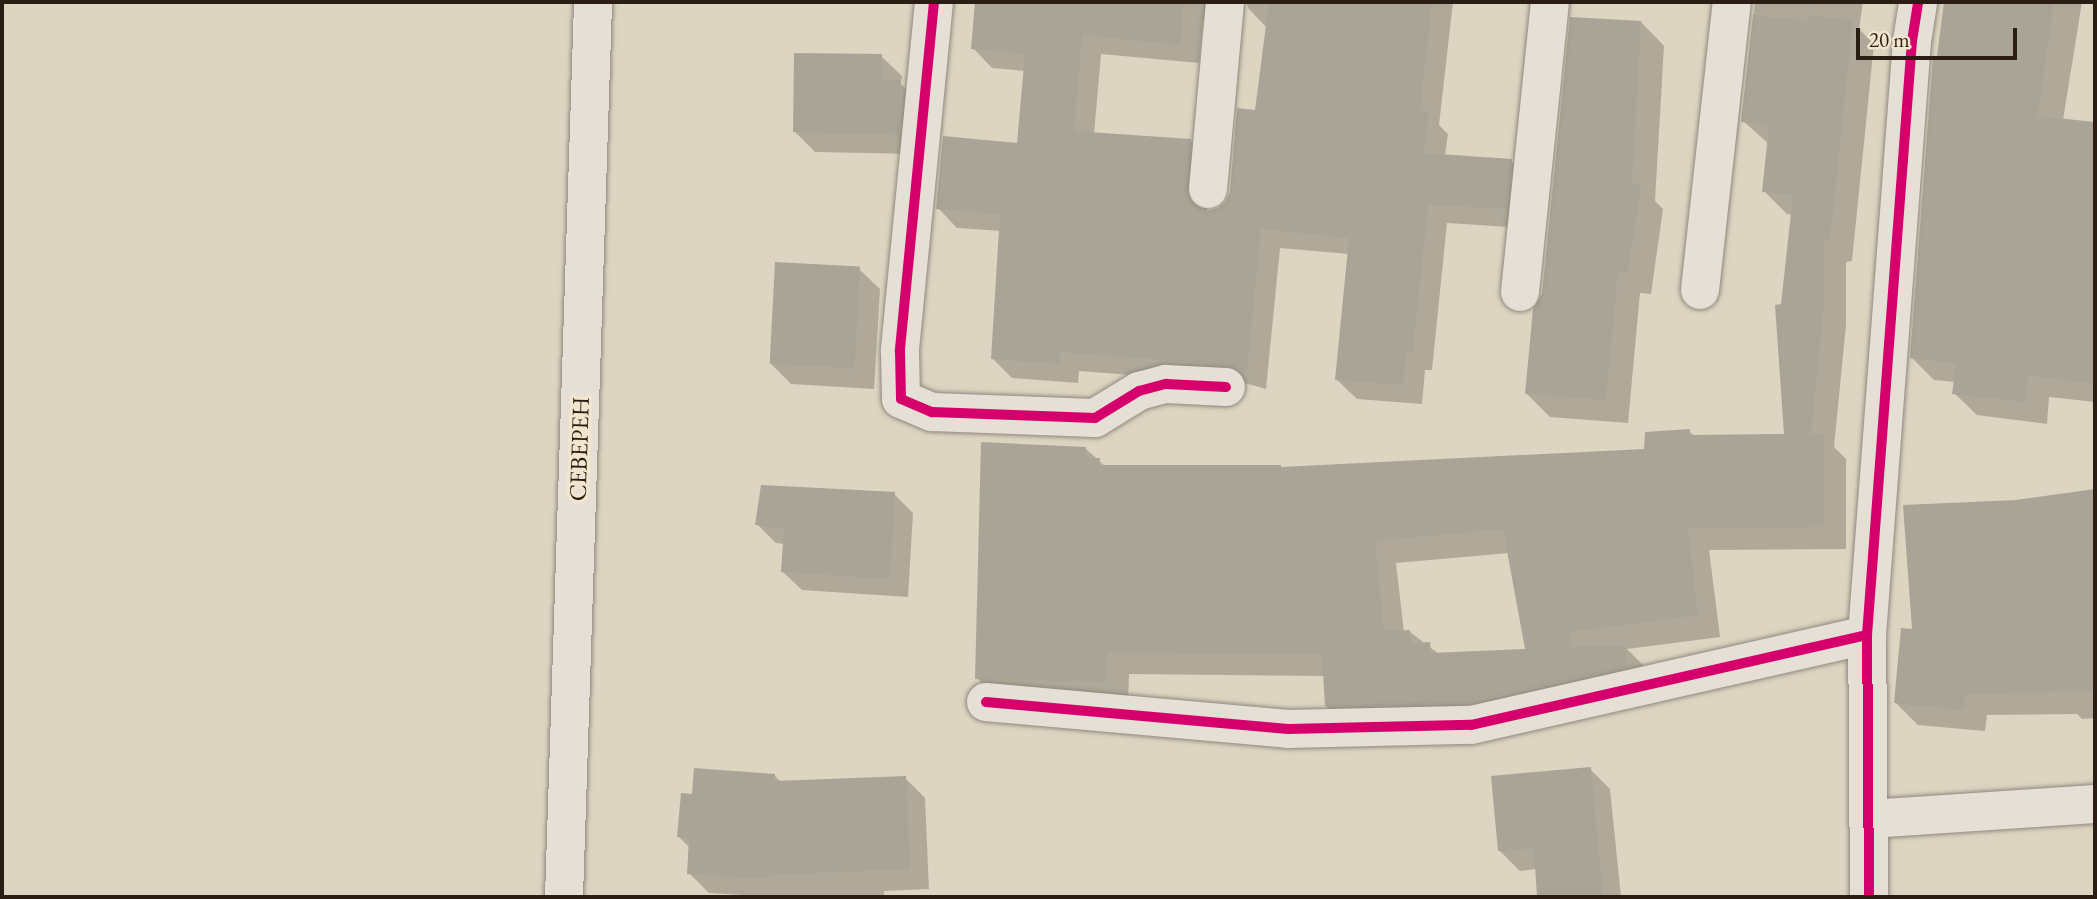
<!DOCTYPE html>
<html>
<head>
<meta charset="utf-8">
<style>
  body { margin:0 }
  #map { position:relative; width:2097px; height:899px; overflow:hidden; background:#ddd4c1; font-family:"EB Garamond",serif }
  div>[style] { position:absolute }
  [style*='--x'] { left:calc(var(--x)*1px); top:calc(var(--y)*1px); width:calc(var(--w)*1px); rotate:calc(var(--a)*1deg) }
  .shadow>* { inset:0; background:#0003 }
  .building>* { inset:0; background:#aaa497; transform-origin:0 0 }
  .roads { filter:drop-shadow(0 0 2px #8f897d) drop-shadow(0 0 2px #8f897d) }
  .street>* { height:38px; margin:-19px; padding:0 19px; transform-origin:19px; border-radius:19px; background:#e5dfd5 }
  .secondary>* { height:38px; margin:-19px; padding:0 19px; transform-origin:19px; border-radius:19px; background:#e5dfd5 }
  .cycleway>* { height:10px; margin:-5px; padding:0 5px; transform-origin:5px; border-radius:5px; background:#d6006c }
  span { translate:-50% -50%; white-space:nowrap; text-align:center; line-height:1.15; -webkit-text-stroke:7px #f1e5ce; paint-order:stroke }
  .street-label { font-size:24px; color:#2a1e14 }
  .frame { position:absolute; inset:0; border:4px solid #2a1e14; pointer-events:none }
  .scale { position:absolute; left:1856px; top:28px; width:161px; height:32px; box-sizing:border-box; border:4px solid #2a1e14; border-top:0; padding-left:9px; font-size:21px; line-height:24px; white-space:nowrap; color:#2a1e14; -webkit-text-stroke:5px #f1e5ce; paint-order:stroke }
</style>
</head>
<body>
<div id="map">
  <div class="shadow">
    <i style="clip-path:polygon(977px 2px,1235px 2px,1222px 23px,1203px 20px,1199px 63px,1101px 54px,1094px 134px,1190px 140px,1209px 160px,1207px 212px,1219px 210px,1228px 202px,1257px 111px,1267px 28px,1248px 8px,1247px 2px,1453px 2px,1439px 125px,1448px 134px,1445px 156px,1511px 161px,1531px 180px,1526px 228px,1447px 223px,1432px 370px,1425px 370px,1422px 404px,1357px 399px,1337px 380px,1349px 254px,1280px 248px,1266px 389px,1248px 384px,1079px 371px,1078px 383px,1012px 378px,993px 359px,1001px 231px,957px 228px,938px 208px,1018px 145px,1025px 71px,992px 68px,973px 48px)"></i>
    <i style="clip-path:polygon(evenodd,1755px 2px,1863px 2px,1859px 29px,1874px 44px,1852px 261px,1846px 262px,1846px 325px,1834px 447px,1846px 459px,1846px 549px,1709px 550px,1720px 637px,1627px 649px,1647px 669px,1650px 689px,1349px 728px,1326px 706px,1325px 676px,1129px 674px,1128px 704px,999px 701px,977px 678px,1085px 448px,1106px 467px,1283px 469px,1646px 450px,1689px 431px,1694px 436px,1786px 436px,1783px 306px,1793px 215px,1787px 214px,1764px 191px,1769px 144px,1743px 121px,1755px 2px,1509px 553px,1527px 651px,1439px 654px,1410px 632px,1404px 632px,1396px 563px,1509px 553px)"></i>
    <i style="clip-path:polygon(1946px 2px,2082px 2px,2063px 120px,2095px 123px,2095px 402px,2049px 397px,2047px 424px,1977px 415px,1954px 393px,1956px 382px,1934px 380px,1912px 358px)"></i>
    <i style="clip-path:polygon(1641px 22px,1664px 46px,1655px 201px,1663px 209px,1651px 294px,1640px 293px,1628px 423px,1550px 417px,1527px 394px,1543px 295px)"></i>
    <i style="clip-path:polygon(881px 56px,902px 76px,901px 84px,920px 102px,918px 154px,815px 152px,795px 132px)"></i>
    <i style="clip-path:polygon(859px 269px,880px 289px,874px 389px,791px 384px,770px 363px)"></i>
    <i style="clip-path:polygon(2095px 491px,2095px 718px,2082px 719px,2077px 714px,1987px 715px,1985px 731px,1918px 725px,1895px 702px,1914px 631px,2016px 502px)"></i>
    <i style="clip-path:polygon(894px 494px,913px 513px,908px 597px,802px 590px,783px 572px,785px 544px,776px 543px,757px 524px)"></i>
    <i style="clip-path:polygon(1590px 769px,1610px 789px,1621px 897px,1539px 897px,1537px 869px,1520px 871px,1499px 850px)"></i>
    <i style="clip-path:polygon(775px 776px,782px 783px,905px 778px,925px 798px,929px 889px,884px 891px,884px 897px,777px 897px,709px 893px,689px 873px,690px 848px,679px 837px)"></i>
  </div>
  <div class="building">
    <i style="clip-path:polygon(975px 2px,1184px 2px,1180px 45px,1082px 35px,1074px 131px,1191px 139px,1188px 198px,1195px 206px,1207px 211px,1218px 208px,1225px 202px,1230px 192px,1237px 108px,1255px 110px,1269px 2px,1432px 2px,1420px 111px,1429px 112px,1424px 153px,1512px 159px,1507px 209px,1428px 205px,1413px 352px,1406px 351px,1403px 385px,1335px 380px,1349px 238px,1261px 229px,1247px 371px,1227px 365px,1060px 352px,1059px 364px,991px 359px,1000px 214px,936px 209px,943px 136px,1017px 143px,1025px 54px,971px 49px)"></i>
    <i style="clip-path:polygon(1944px 2px,2054px 2px,2038px 116px,2095px 122px,2095px 384px,2028px 375px,2025px 402px,1952px 394px,1956px 363px,1910px 358px,1933px 58px,1937px 56px)"></i>
    <i style="clip-path:polygon(evenodd,1753px 15px,1808px 21px,1809px 15px,1853px 20px,1830px 239px,1824px 240px,1824px 302px,1811px 434px,1824px 434px,1824px 527px,1688px 528px,1698px 615px,1569px 632px,1572px 647px,1625px 645px,1628px 667px,1462px 703px,1325px 706px,1322px 655px,1107px 652px,1106px 682px,975px 679px,981px 442px,1086px 447px,1085px 458px,1100px 458px,1099px 465px,1281px 465px,1281px 467px,1644px 449px,1645px 432px,1690px 429px,1690px 435px,1784px 434px,1775px 305px,1781px 304px,1793px 195px,1762px 192px,1769px 125px,1741px 122px,1753px 15px,1503px 529px,1525px 649px,1431px 653px,1430px 642px,1411px 643px,1410px 630px,1384px 631px,1375px 541px,1503px 529px)"></i>
    <i style="clip-path:polygon(1570px 17px,1641px 21px,1632px 183px,1641px 185px,1628px 272px,1618px 271px,1606px 400px,1525px 394px,1533px 309px,1542px 294px)"></i>
    <i style="clip-path:polygon(794px 53px,882px 54px,881px 80px,900px 80px,899px 135px,793px 132px)"></i>
    <i style="left:775px;top:262px;width:85px;height:102px;rotate:3deg"></i>
    <i style="clip-path:polygon(761px 485px,895px 492px,890px 579px,781px 572px,784px 529px,755px 525px)"></i>
    <i style="clip-path:polygon(2095px 489px,2095px 691px,1965px 694px,1963px 710px,1894px 703px,1901px 628px,1912px 629px,1903px 505px,2016px 500px)"></i>
    <i style="clip-path:polygon(1591px 767px,1603px 897px,1537px 897px,1534px 848px,1498px 851px,1491px 776px)"></i>
    <i style="clip-path:polygon(694px 768px,775px 774px,775px 781px,906px 776px,910px 869px,769px 875px,768px 879px,687px 874px,689px 838px,677px 837px,681px 793px,692px 794px)"></i>
  </div>
  <div class="roads">
    <div class="street">
      <i style="--x:934;--y:2;--w:351;--a:95.6"></i>
      <i style="--x:900;--y:351;--w:48;--a:88.8"></i>
      <i style="--x:901;--y:399;--w:34;--a:23"></i>
      <i style="--x:932;--y:412;--w:163;--a:2.1"></i>
      <i style="--x:1095;--y:418;--w:52;--a:-31.5"></i>
      <i style="--x:1139;--y:391;--w:28;--a:-15"></i>
      <i style="--x:1166;--y:384;--w:60;--a:2.9"></i>
      <i style="--x:1208;--y:189;--w:188;--a:-84.8"></i>
      <i style="--x:1700;--y:290;--w:290;--a:-83.7"></i>
      <i style="--x:1520;--y:292;--w:292;--a:-84.1"></i>
      <i style="--x:986;--y:702;--w:303;--a:5.1"></i>
      <i style="--x:1288;--y:729;--w:183;--a:-1.3"></i>
      <i style="--x:1471;--y:725;--w:406;--a:-12.8"></i>
      <i style="--x:1870;--y:819;--w:225;--a:-3.8"></i>
      <i style="--x:1869;--y:897;--w:262;--a:-90.4"></i>
      <i style="--x:1867;--y:635;--w:596;--a:-85.67"></i>
      <i style="--x:1912;--y:41;--w:39;--a:-81"></i>
    </div>
    <div class="secondary">
      <i style="--x:564;--y:897;--w:895;--a:-88.14"></i>
    </div>
  </div>
  <div class="cycleway">
    <i style="--x:934;--y:2;--w:351;--a:95.6"></i>
    <i style="--x:900;--y:351;--w:48;--a:88.8"></i>
    <i style="--x:901;--y:399;--w:34;--a:23"></i>
    <i style="--x:932;--y:412;--w:163;--a:2.1"></i>
    <i style="--x:1095;--y:418;--w:52;--a:-31.5"></i>
    <i style="--x:1139;--y:391;--w:28;--a:-15"></i>
    <i style="--x:1166;--y:384;--w:60;--a:2.9"></i>
    <i style="--x:986;--y:702;--w:303;--a:5.1"></i>
    <i style="--x:1288;--y:729;--w:183;--a:-1.3"></i>
    <i style="--x:1471;--y:725;--w:406;--a:-12.8"></i>
    <i style="--x:1869;--y:897;--w:262;--a:-90.4"></i>
    <i style="--x:1867;--y:635;--w:596;--a:-85.67"></i>
    <i style="--x:1912;--y:41;--w:39;--a:-81"></i>
  </div>
  <div class="street-label">
    <span style="left:579px;top:449px;rotate:-88deg">СЕВЕРЕН</span>
  </div>
  <div class="frame"></div>
  <div class="scale">20 m</div>
</div>
</body>
</html>
